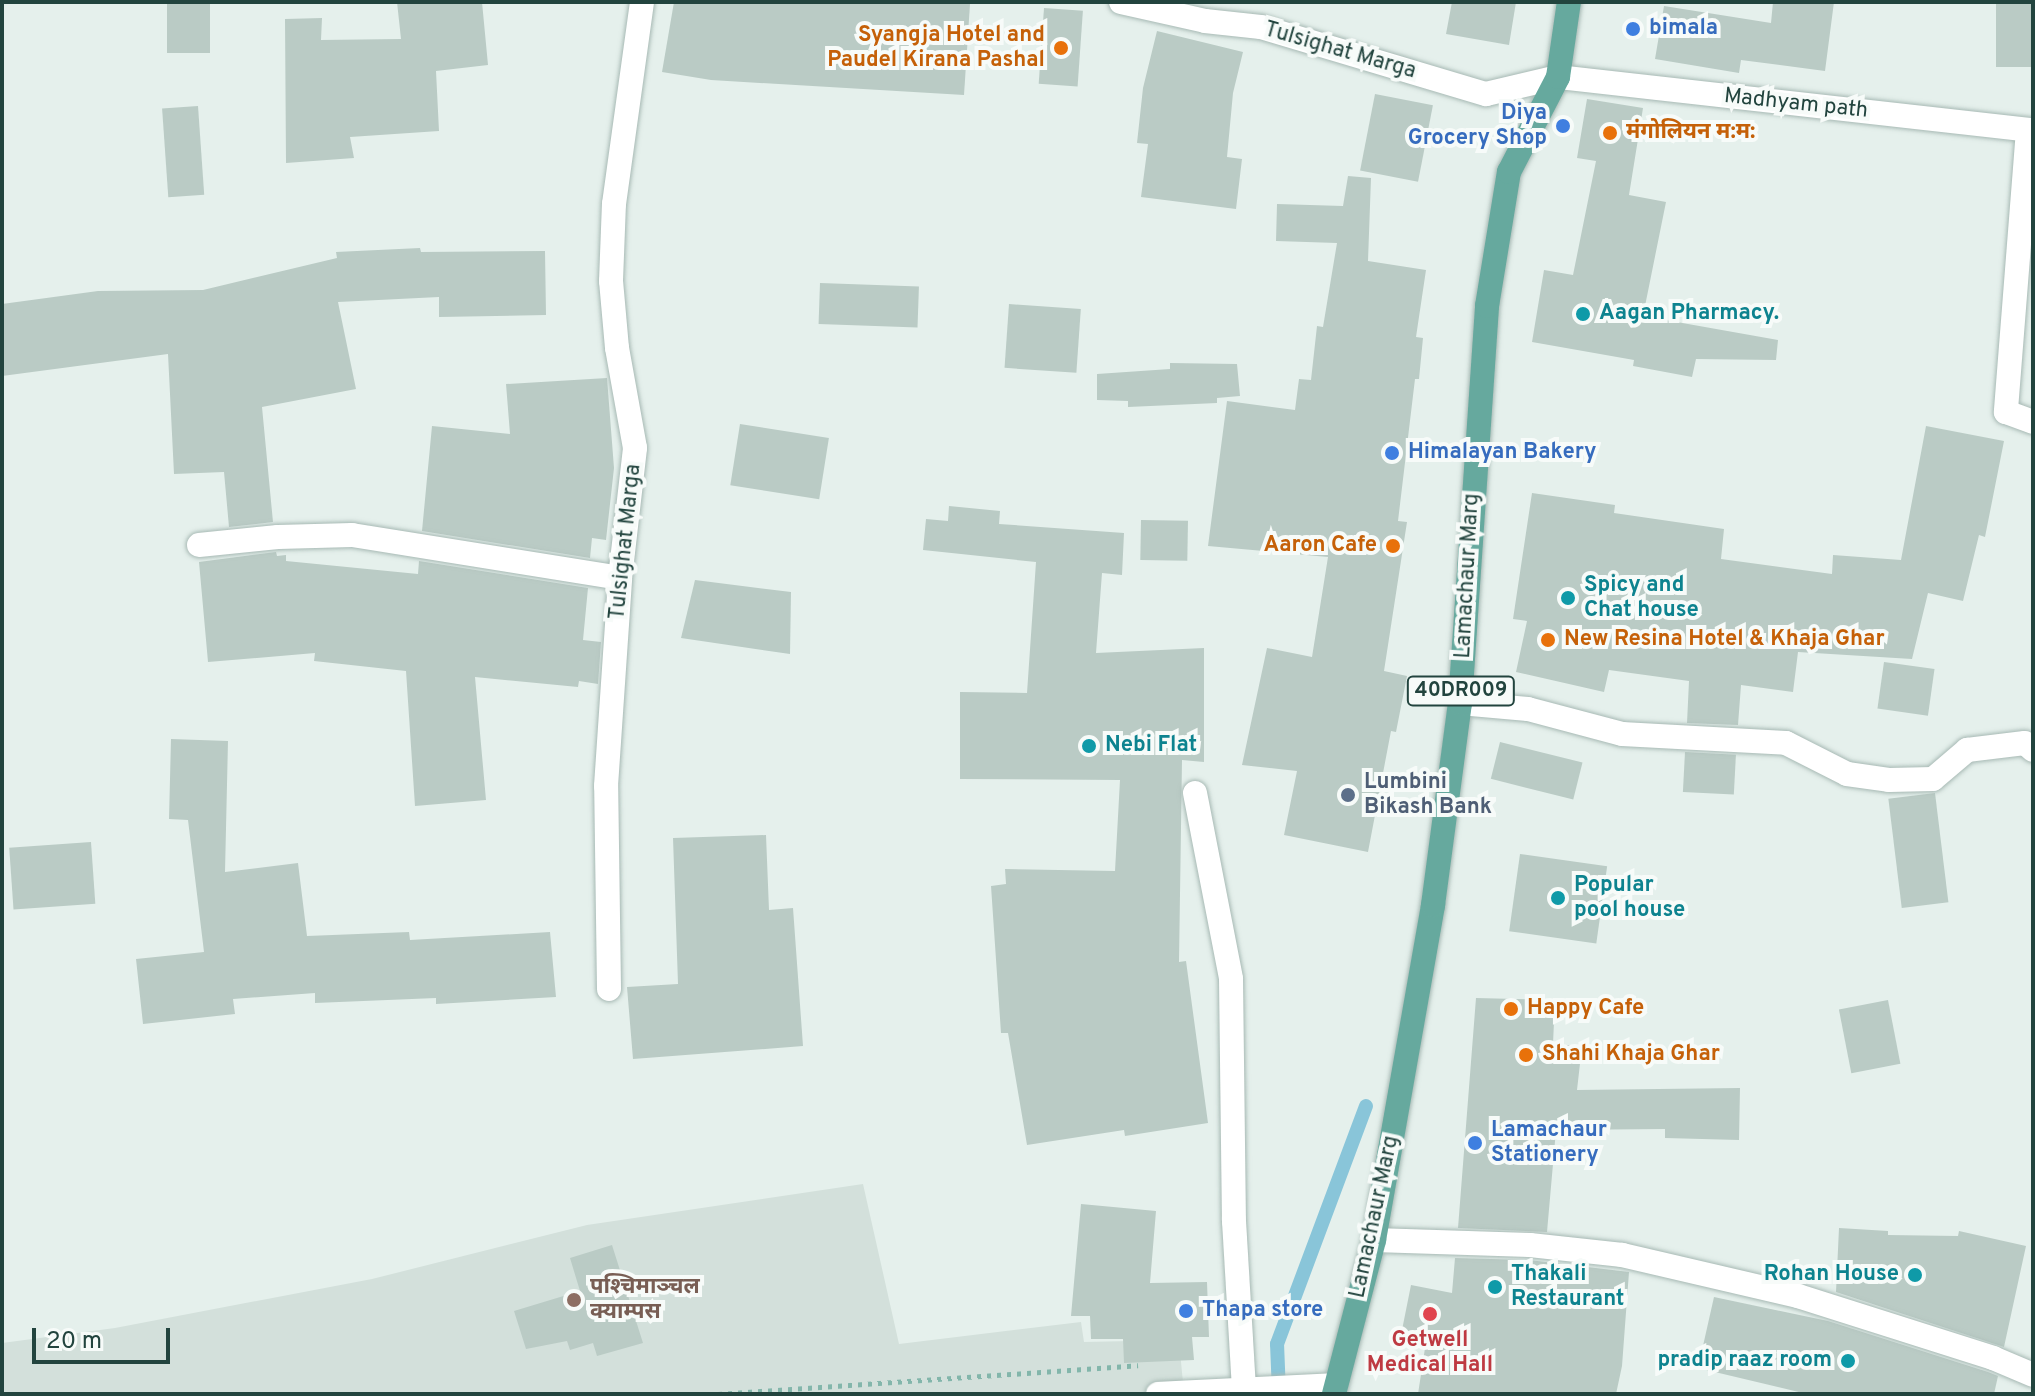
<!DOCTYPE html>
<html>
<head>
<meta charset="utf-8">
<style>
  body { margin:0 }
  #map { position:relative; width:2035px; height:1396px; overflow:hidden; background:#e5f0ec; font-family:Overpass,"Noto Sans Devanagari",sans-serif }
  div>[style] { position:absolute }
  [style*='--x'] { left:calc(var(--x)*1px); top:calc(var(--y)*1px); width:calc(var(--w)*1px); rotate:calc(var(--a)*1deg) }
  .built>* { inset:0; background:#d3e0db }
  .stream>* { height:14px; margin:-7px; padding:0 7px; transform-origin:7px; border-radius:7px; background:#89c5d9 }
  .building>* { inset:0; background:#bacbc5; transform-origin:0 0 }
  .path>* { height:5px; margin-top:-2.5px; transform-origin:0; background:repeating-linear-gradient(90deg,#83b6ab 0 4px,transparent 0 10px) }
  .roads { filter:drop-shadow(0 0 2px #a7b9b4) drop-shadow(0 0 2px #a7b9b4) }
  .lane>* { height:24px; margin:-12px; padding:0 12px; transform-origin:12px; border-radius:12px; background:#fff }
  .street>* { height:24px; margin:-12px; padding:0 12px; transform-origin:12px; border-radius:12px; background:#fff }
  .primary>* { height:24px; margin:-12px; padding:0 12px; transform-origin:12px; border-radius:12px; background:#66a99e }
  .dots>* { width:22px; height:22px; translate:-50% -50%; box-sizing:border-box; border:4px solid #f7fbf9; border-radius:50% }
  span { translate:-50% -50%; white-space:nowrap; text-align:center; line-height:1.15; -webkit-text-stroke:8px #f7fbf9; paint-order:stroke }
  .shield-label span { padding:2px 6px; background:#f7fbf9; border:2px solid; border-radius:6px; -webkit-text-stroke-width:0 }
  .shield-label { font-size:20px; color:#22443e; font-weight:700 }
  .shop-label { font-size:22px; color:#366cbe; font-weight:700 }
  .left { translate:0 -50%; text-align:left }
  .right { translate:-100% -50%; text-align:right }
  .food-label { font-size:22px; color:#c56008; font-weight:700 }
  .street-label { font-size:22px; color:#22443e }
  .culture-label { font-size:22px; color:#0d838f; font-weight:700 }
  .service-label { font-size:22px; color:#4e5e75; font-weight:700 }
  .education-label { font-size:22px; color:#785e54; font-weight:700 }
  .health-label { font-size:22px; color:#be3a42; font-weight:700 }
  .frame { position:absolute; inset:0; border:4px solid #22443e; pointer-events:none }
  .scale { position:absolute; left:32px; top:1328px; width:138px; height:36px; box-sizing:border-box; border:4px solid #22443e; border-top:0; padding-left:10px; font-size:24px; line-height:28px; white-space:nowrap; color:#22443e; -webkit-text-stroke:6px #f7fbf9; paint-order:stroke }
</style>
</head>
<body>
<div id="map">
  <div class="built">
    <i style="clip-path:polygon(863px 1184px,899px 1344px,1081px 1322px,1084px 1342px,1179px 1340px,1184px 1394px,2px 1394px,2px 1343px,115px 1328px,372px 1279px,587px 1225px)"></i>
  </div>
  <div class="stream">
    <i style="--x:1279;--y:1393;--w:49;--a:-92.3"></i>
    <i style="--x:1277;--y:1344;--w:254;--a:-69.5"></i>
  </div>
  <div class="building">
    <i style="left:167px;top:2px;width:43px;height:51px"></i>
    <i style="clip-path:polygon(397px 2px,482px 2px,488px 65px,436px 71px,439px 131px,350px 137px,354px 158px,286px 163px,285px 19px,322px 18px,321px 40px,401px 39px)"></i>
    <i style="clip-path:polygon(674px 2px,970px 4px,964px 95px,711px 80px,662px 72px)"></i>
    <i style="clip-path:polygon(1452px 2px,1516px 2px,1509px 45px,1446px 34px)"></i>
    <i style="clip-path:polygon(1773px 2px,1834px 2px,1825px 71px,1741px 60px,1739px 73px,1655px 59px,1664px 6px,1771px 23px)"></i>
    <i style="left:1996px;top:2px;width:37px;height:65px"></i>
    <i style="left:1044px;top:8px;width:39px;height:76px;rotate:4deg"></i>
    <i style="clip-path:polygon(1157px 31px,1243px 52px,1233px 93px,1227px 157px,1242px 159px,1236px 209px,1141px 197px,1148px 144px,1137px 143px,1143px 88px)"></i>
    <i style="left:1375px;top:94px;width:59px;height:78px;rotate:11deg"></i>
    <i style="clip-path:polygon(1587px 99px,1643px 108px,1629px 195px,1666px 202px,1643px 316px,1778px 340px,1776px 360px,1696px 359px,1692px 377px,1633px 366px,1634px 360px,1532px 342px,1544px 270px,1573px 275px,1596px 161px,1577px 158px)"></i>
    <i style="left:198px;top:106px;width:89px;height:36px;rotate:86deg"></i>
    <i style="clip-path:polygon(1348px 176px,1371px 178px,1368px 261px,1426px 270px,1416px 337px,1423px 338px,1419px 379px,1415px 379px,1398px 521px,1407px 522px,1384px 671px,1407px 676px,1396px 732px,1391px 731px,1368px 852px,1284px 835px,1297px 771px,1242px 765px,1267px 648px,1312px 657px,1328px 557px,1208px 546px,1227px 401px,1295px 410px,1299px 379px,1311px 380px,1317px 326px,1323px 327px,1337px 243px,1276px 241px,1277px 204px,1343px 206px)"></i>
    <i style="clip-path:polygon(420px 248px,421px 252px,545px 251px,546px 315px,439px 317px,439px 297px,338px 302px,356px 389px,262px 407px,273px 522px,229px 527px,224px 472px,174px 474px,168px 354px,2px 376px,2px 304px,98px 291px,203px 290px,337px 258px,336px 252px)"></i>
    <i style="left:820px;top:283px;width:99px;height:41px;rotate:2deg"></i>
    <i style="left:1009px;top:304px;width:72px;height:64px;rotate:4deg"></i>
    <i style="clip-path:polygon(1170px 363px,1237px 364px,1240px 396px,1217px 398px,1217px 403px,1128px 407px,1128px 401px,1097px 400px,1097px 374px,1170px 369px)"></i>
    <i style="clip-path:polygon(607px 378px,614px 468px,606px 540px,592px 538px,590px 558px,422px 531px,432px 426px,510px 434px,506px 384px)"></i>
    <i style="left:740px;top:424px;width:90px;height:62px;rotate:9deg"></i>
    <i style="clip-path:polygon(1926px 426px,2004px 441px,1985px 537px,1979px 535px,1963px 601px,1928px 593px,1912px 659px,1798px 652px,1793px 692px,1741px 685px,1738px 725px,1687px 723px,1689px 681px,1609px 670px,1604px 692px,1516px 672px,1527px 621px,1513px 619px,1532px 493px,1615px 505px,1614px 513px,1724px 529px,1721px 559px,1832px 574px,1833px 555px,1901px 560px)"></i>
    <i style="clip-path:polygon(949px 506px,1000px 511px,999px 524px,1124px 533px,1122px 575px,1102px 573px,1096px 653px,1204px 648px,1204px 762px,1182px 760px,1179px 962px,1186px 961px,1208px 1123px,1125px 1136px,1124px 1130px,1027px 1145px,1008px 1033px,1001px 1033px,991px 886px,1006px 884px,1005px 869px,1115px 871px,1120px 780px,960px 779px,960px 692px,1027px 693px,1036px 562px,923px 550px,926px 519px,948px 521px)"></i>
    <i style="left:1141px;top:520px;width:47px;height:40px;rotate:1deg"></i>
    <i style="clip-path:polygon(276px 552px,277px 556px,286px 555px,286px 561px,418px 574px,419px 561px,588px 588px,583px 640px,601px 642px,598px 684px,579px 681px,578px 687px,475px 677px,486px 800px,415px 806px,406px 671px,314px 661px,315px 653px,208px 662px,199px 562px)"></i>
    <i style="clip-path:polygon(695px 580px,791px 592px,790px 654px,681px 638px)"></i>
    <i style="left:1884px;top:662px;width:51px;height:47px;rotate:8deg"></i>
    <i style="clip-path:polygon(171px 739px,228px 741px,225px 872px,298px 863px,307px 936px,409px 932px,410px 940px,550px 932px,556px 997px,436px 1004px,436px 998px,315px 1003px,315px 993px,233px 999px,235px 1014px,143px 1024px,136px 959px,204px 952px,188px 820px,169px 819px)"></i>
    <i style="left:1500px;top:742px;width:85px;height:38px;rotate:14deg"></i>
    <i style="left:1685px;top:752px;width:51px;height:40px;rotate:3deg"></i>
    <i style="left:1935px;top:793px;width:110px;height:47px;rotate:83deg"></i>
    <i style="clip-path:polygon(766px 835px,769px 910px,793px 908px,803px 1046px,633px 1059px,627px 987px,678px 984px,673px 838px)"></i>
    <i style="left:91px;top:842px;width:62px;height:82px;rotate:86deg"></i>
    <i style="left:1520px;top:854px;width:88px;height:78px;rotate:8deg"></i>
    <i style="clip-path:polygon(1476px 998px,1555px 1000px,1553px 1044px,1582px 1046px,1577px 1090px,1740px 1088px,1739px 1140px,1665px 1138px,1665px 1129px,1556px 1130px,1547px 1232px,1458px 1228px)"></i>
    <i style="left:1888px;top:1000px;width:65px;height:50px;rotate:79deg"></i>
    <i style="clip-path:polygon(1081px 1204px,1156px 1211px,1150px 1283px,1207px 1282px,1209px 1337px,1192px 1337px,1194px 1360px,1124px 1363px,1123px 1339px,1091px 1339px,1090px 1316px,1071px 1316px)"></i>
    <i style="clip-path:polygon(1839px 1228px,1888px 1231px,1888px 1235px,1958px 1236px,1959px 1231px,2026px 1246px,2004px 1347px,1836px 1292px)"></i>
    <i style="clip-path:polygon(612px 1245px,643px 1343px,597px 1356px,593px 1343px,570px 1350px,567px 1341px,526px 1349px,514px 1311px,580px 1291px,570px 1258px)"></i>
    <i style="clip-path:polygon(1455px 1258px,1529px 1260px,1629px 1272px,1622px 1366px,1616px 1394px,1418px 1394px,1427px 1335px,1402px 1330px,1411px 1285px,1452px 1293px)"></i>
    <i style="clip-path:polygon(1714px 1297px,1828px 1321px,1988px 1372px,1998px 1376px,1994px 1394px,1807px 1394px,1698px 1368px)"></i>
  </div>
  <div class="path">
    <i style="--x:718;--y:1394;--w:421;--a:-3.9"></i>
  </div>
  <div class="roads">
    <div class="lane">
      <i style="--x:1195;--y:793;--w:189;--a:79"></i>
      <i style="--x:1231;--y:979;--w:242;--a:89.3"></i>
      <i style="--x:1234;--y:1221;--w:167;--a:86.6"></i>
      <i style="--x:1158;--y:1394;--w:178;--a:-2.9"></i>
    </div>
    <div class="street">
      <i style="--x:1121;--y:2;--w:86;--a:12.7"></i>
      <i style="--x:1205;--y:21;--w:56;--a:6.1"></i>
      <i style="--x:1261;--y:27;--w:235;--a:16.6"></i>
      <i style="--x:1486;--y:94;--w:74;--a:-13.3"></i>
      <i style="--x:1558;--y:77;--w:478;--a:6.4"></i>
      <i style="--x:2028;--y:130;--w:283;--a:94.5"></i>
      <i style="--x:2006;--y:412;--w:29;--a:20"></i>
      <i style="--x:199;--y:545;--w:79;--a:-5.8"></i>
      <i style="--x:278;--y:537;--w:74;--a:-1.5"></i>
      <i style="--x:352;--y:535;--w:271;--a:9.1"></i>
      <i style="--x:1460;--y:703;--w:68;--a:5"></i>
      <i style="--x:1528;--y:709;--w:97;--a:14.9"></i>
      <i style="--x:1622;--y:734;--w:164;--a:3.1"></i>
      <i style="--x:1786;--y:743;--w:68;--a:26.9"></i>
      <i style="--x:1847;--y:774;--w:42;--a:8.1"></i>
      <i style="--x:1889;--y:780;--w:44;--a:-1.3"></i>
      <i style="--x:1933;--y:779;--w:45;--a:-40.5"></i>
      <i style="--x:1967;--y:750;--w:58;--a:-6.9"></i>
      <i style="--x:2025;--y:743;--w:11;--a:41"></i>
      <i style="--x:609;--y:989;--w:203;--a:-90.8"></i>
      <i style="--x:606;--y:786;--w:208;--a:-86.1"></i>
      <i style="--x:620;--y:578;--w:131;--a:-83.4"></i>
      <i style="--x:635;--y:448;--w:102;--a:-100.2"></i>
      <i style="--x:617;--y:348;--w:67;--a:-95.1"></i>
      <i style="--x:611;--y:281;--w:77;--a:-87.8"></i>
      <i style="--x:614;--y:204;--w:204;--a:-82.1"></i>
      <i style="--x:1374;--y:1240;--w:156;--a:1.8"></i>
      <i style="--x:1530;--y:1245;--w:93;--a:6.2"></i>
      <i style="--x:1622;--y:1255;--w:181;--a:13.1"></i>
      <i style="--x:1798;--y:1296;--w:205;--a:17.6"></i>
      <i style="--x:1993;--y:1358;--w:43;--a:23"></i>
    </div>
    <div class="primary">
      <i style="--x:1334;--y:1394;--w:159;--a:-75.4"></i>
      <i style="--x:1374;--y:1240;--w:340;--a:-80"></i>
      <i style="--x:1433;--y:905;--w:204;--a:-82.4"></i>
      <i style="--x:1460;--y:703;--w:398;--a:-86.1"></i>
      <i style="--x:1487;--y:306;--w:136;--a:-80.7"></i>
      <i style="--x:1509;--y:172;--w:107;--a:-62.7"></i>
      <i style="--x:1558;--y:77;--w:76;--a:-81.7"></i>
    </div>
  </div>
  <div class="dots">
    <i style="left:1633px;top:29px;background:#3f7fe0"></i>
    <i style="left:1061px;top:48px;background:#e8710a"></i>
    <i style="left:1563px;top:126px;background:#3f7fe0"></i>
    <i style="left:1610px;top:133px;background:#e8710a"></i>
    <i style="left:1583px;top:314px;background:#0f9aa8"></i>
    <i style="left:1392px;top:453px;background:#3f7fe0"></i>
    <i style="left:1393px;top:546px;background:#e8710a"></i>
    <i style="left:1568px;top:598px;background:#0f9aa8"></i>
    <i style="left:1548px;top:640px;background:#e8710a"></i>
    <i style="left:1089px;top:746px;background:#0f9aa8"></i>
    <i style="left:1348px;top:795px;background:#5c6f8a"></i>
    <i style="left:1558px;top:898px;background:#0f9aa8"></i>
    <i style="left:1511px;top:1009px;background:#e8710a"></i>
    <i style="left:1526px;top:1055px;background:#e8710a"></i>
    <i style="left:1475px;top:1143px;background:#3f7fe0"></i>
    <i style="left:1915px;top:1275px;background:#0f9aa8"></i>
    <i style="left:1495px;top:1287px;background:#0f9aa8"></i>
    <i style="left:574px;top:1300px;background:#8d6e63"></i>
    <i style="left:1186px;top:1311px;background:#3f7fe0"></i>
    <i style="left:1430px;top:1314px;background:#e0444e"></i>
    <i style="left:1848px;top:1361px;background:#0f9aa8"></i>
  </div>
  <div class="shield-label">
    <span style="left:1461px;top:691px">40DR009</span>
  </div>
  <div class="shop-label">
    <span class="left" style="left:1649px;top:29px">bimala</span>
    <span class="right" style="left:1547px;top:126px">Diya<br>Grocery Shop</span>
    <span class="left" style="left:1408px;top:453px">Himalayan Bakery</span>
    <span class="left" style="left:1491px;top:1143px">Lamachaur<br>Stationery</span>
    <span class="left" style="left:1202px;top:1311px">Thapa store</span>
  </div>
  <div class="food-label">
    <span class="right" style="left:1045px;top:48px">Syangja Hotel and<br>Paudel Kirana Pashal</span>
    <span class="left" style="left:1626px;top:133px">मंगोलियन म:म:</span>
    <span class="right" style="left:1377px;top:546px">Aaron Cafe</span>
    <span class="left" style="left:1564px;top:640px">New Resina Hotel &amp; Khaja Ghar</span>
    <span class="left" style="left:1527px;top:1009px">Happy Cafe</span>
    <span class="left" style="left:1542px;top:1055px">Shahi Khaja Ghar</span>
  </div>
  <div class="street-label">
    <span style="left:1340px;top:51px;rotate:16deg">Tulsighat Marga</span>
    <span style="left:1796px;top:104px;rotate:6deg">Madhyam path</span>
    <span style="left:626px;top:542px;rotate:-84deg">Tulsighat Marga</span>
    <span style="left:1468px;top:576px;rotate:-87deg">Lamachaur Marg</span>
    <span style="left:1375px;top:1217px;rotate:-78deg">Lamachaur Marg</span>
  </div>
  <div class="culture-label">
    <span class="left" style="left:1599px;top:314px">Aagan Pharmacy.</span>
    <span class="left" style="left:1584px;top:598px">Spicy and<br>Chat house</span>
    <span class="left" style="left:1105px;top:746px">Nebi Flat</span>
    <span class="left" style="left:1574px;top:898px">Popular<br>pool house</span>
    <span class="left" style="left:1511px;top:1287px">Thakali<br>Restaurant</span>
    <span class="right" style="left:1899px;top:1275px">Rohan House</span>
    <span class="right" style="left:1832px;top:1361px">pradip raaz room</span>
  </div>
  <div class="service-label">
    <span class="left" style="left:1364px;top:795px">Lumbini<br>Bikash Bank</span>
  </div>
  <div class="education-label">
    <span class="left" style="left:590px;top:1300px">पश्‍चिमाञ्‍चल<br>क्याम्पस</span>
  </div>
  <div class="health-label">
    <span style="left:1430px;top:1353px">Getwell<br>Medical Hall</span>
  </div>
  <div class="frame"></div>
  <div class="scale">20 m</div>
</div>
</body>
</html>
